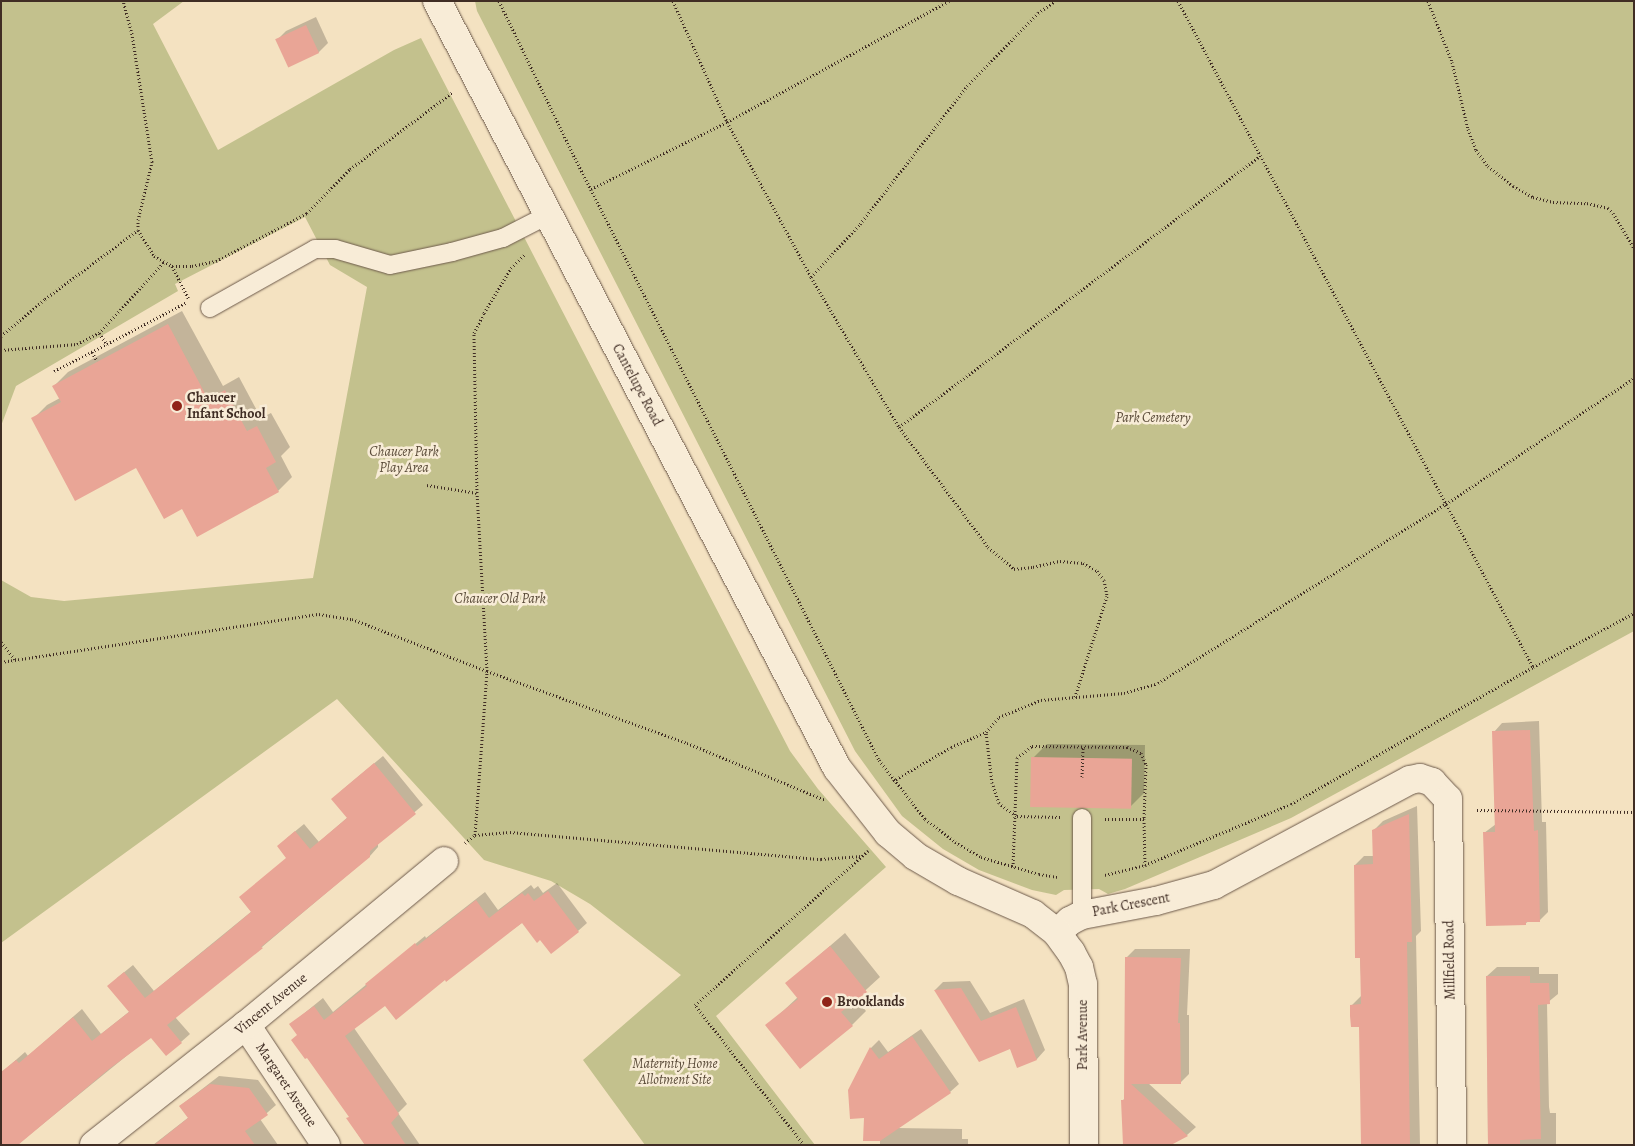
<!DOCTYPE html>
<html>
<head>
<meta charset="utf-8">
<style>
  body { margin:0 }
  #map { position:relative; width:1635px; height:1146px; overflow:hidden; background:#f4e2c1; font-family:Alegreya,serif }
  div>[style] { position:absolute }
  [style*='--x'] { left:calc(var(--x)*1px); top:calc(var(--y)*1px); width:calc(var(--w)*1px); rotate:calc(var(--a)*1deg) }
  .green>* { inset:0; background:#c3c18d }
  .shadow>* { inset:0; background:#0003 }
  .building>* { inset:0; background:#e9a596; transform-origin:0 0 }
  .path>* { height:3px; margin-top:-1.5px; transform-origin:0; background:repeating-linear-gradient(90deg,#402d24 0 1px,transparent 0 3.5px) }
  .roads { filter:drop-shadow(0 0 1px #6d5a4b) drop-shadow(0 0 1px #6d5a4b) }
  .lane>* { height:18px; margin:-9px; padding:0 9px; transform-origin:9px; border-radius:9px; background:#f8ecd7 }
  .street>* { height:28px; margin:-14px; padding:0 14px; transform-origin:14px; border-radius:14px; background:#f8ecd7 }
  .secondary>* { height:28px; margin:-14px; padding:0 14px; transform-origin:14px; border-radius:14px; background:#f8ecd7 }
  .dots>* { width:14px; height:14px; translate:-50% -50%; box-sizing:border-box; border:2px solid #f8ecd7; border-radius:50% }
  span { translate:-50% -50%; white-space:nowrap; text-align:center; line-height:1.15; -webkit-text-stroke:5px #f8ecd7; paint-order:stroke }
  .street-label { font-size:14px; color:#402d24 }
  .poi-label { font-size:14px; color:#402d24; font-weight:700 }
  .left { translate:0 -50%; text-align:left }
  .park-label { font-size:14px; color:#5a4b39; font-style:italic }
  .frame { position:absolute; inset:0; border:2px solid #402d24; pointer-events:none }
</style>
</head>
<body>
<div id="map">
  <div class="green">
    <i style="clip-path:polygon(1px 1px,184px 1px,153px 24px,218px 150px,394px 50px,421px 38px,790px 751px,818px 789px,886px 867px,716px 1016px,815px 1145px,645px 1145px,583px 1060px,681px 975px,590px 904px,551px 881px,484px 860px,337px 699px,1px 943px,1px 580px,31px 597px,64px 601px,313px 578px,367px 287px,330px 265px,305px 217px,175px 284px,178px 291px,16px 386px,1px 426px)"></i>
    <i style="clip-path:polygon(475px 1px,1634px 1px,1634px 631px,1291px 818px,1125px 889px,1108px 894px,1099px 889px,1064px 890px,1056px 895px,1032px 890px,979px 870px,943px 849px,902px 816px,855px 751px,477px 11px)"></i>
  </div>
  <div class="shadow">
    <i style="clip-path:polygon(316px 17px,328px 43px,319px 52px,289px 66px,277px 40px,286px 31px)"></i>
    <i style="clip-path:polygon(182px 311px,223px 386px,239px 377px,261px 418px,271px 413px,290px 447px,281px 456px,292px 477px,278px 491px,182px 508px,137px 466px,33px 419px,47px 405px,60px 398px,54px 386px,68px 372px)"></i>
    <i style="clip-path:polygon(1539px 721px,1542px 822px,1546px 822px,1548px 912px,1539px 921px,1529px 921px,1526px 923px,1484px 833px,1496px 824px,1494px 732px,1502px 723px)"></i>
    <i style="clip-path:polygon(1047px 744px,1145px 745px,1144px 793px,1130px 807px,1033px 758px)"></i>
    <i style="clip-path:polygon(383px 756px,423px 805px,378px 843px,378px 847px,370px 856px,262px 947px,175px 1017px,190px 1034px,181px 1042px,151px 1036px,17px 1145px,1px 1073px,25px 1052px,28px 1056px,82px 1009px,101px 1034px,130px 1011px,117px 978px,133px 965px,154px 991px,252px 911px,287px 857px,287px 838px,304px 824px,319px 842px,348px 817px,341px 791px)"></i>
    <i style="clip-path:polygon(1417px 806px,1421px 931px,1416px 936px,1420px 1145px,1362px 1145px,1360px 1026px,1352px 1005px,1362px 995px,1355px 865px,1364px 856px,1374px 856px,1373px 831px,1383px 821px)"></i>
    <i style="clip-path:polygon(557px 883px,587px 923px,578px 931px,541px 938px,523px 922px,445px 979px,385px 1004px,354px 1028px,407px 1104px,398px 1113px,420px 1145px,365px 1145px,348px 1119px,350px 1116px,291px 1024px,323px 998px,333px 1012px,425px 936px,426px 938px,485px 892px,498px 910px,531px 885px,534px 889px,538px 886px,543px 893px)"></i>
    <i style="clip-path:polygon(845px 933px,880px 977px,856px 999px,866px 1011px,852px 1025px,767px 1026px,798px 997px,787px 983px)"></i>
    <i style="clip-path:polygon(1135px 949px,1190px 949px,1187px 1015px,1189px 1015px,1189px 1074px,1180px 1083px,1148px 1083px,1196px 1127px,1187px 1135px,1169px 1145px,1123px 1100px,1126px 1097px,1126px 958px)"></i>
    <i style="clip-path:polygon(1497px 967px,1539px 967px,1539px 974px,1558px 974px,1558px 994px,1547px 1003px,1549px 1107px,1550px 1113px,1556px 1113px,1556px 1145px,1488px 1145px,1487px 976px)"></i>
    <i style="clip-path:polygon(970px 981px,990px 1013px,1024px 999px,1045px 1050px,1037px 1059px,1018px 1066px,1010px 1048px,935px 990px,943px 982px)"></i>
    <i style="clip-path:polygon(921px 1029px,959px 1084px,950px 1092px,897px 1128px,962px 1129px,962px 1139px,968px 1139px,968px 1145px,880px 1145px,880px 1140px,849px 1090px,871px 1048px,879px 1040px,888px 1052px)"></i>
    <i style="clip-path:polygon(219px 1076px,258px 1080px,276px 1105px,260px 1119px,278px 1145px,153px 1145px,189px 1117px,180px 1106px)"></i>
  </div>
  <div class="building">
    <i style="left:306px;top:25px;width:31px;height:34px;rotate:65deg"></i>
    <i style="clip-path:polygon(168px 324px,208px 399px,225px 390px,247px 431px,257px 426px,276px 462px,266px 468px,279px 492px,197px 537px,182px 509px,164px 519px,136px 468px,75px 501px,31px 418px,61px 402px,52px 386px)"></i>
    <i style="clip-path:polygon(1530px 730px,1534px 831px,1538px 830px,1540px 922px,1526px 922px,1526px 925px,1486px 926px,1483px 832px,1495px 832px,1492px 731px)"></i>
    <i style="left:1031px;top:757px;width:101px;height:50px;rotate:1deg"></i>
    <i style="clip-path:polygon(374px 763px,416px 814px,370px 851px,370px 857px,261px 947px,263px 948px,167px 1025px,182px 1043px,166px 1056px,151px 1038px,109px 1069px,18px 1145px,1px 1145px,1px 1072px,16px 1060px,19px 1063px,73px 1017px,92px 1041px,129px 1012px,107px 986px,124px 972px,145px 998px,220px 938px,251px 912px,239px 897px,286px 858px,277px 846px,295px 831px,310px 849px,347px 818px,331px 799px)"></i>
    <i style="clip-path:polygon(1409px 814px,1412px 942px,1407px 942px,1410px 1145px,1361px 1145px,1359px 1027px,1351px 1027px,1350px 1016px,1350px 1005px,1361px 1004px,1360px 958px,1355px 958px,1354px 865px,1373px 864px,1372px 830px)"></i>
    <i style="clip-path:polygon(548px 891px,579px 932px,551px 954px,540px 940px,537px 943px,522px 923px,446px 982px,445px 980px,396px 1020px,385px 1006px,345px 1036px,399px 1114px,391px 1123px,406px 1145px,365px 1145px,346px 1118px,349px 1117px,307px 1058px,305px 1059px,291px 1040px,297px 1035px,289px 1024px,314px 1006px,324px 1020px,367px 986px,365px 984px,415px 943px,417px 946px,476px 900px,489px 918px,522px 893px,525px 896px,528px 893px,534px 901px)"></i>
    <i style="clip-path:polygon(830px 946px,867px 992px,841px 1012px,853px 1026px,800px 1069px,765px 1025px,798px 999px,785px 983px)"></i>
    <i style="clip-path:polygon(1125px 957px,1181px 958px,1178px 1023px,1180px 1023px,1181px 1084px,1131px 1084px,1188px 1136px,1171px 1145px,1123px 1145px,1121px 1100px,1124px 1100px)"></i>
    <i style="clip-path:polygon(1486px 976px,1530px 976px,1530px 983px,1549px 983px,1550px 1004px,1538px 1005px,1541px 1139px,1520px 1140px,1520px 1145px,1488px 1145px)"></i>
    <i style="clip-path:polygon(961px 988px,981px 1021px,1016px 1007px,1037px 1060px,1017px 1068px,1010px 1049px,979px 1062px,934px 990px)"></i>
    <i style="clip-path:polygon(912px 1036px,951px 1093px,880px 1141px,863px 1141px,864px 1118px,850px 1119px,848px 1090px,870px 1047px,879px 1059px)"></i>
    <i style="clip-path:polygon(210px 1084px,249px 1088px,268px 1115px,245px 1131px,255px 1145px,154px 1145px,188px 1118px,179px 1106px)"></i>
  </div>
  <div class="path">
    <i style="--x:499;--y:1;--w:174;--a:64.2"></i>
    <i style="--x:575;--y:158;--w:674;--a:63.21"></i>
    <i style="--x:879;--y:760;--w:75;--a:52.1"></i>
    <i style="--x:925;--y:819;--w:38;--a:37"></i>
    <i style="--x:955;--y:842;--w:30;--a:30"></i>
    <i style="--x:981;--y:857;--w:60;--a:16.3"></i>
    <i style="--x:1039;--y:874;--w:20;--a:9"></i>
    <i style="--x:673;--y:1;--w:133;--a:65.9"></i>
    <i style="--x:727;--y:122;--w:176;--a:61.5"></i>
    <i style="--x:811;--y:277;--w:174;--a:59.6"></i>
    <i style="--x:899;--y:427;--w:149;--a:53.4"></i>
    <i style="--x:988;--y:547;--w:34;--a:40"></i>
    <i style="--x:1014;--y:569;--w:19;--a:-6"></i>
    <i style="--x:1033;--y:567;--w:28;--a:-13"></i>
    <i style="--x:1060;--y:561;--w:23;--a:5"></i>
    <i style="--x:1083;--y:563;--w:16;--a:30"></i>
    <i style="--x:1097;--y:571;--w:11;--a:52"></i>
    <i style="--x:1104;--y:580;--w:16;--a:79"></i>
    <i style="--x:1107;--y:596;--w:106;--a:107.6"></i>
    <i style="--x:1178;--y:1;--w:755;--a:61.94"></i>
    <i style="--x:1428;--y:1;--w:66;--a:68.5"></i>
    <i style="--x:1452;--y:62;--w:69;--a:76.6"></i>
    <i style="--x:1468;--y:129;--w:22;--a:69"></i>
    <i style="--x:1476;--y:150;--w:20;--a:53"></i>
    <i style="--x:1488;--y:166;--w:32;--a:39"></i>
    <i style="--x:1513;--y:186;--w:23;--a:29"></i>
    <i style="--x:1533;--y:197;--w:21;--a:14"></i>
    <i style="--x:1553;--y:202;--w:34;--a:2"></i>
    <i style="--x:1587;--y:203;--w:22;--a:13"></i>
    <i style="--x:1608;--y:208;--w:7;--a:45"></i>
    <i style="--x:1613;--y:213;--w:41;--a:59"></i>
    <i style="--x:591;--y:189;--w:152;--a:-26.2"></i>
    <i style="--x:727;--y:122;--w:253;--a:-28.6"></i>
    <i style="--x:138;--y:230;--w:31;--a:58"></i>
    <i style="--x:154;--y:256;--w:21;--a:29"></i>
    <i style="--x:172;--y:266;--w:20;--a:0"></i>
    <i style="--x:192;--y:266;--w:25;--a:-12"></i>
    <i style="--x:216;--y:261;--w:103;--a:-27.8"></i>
    <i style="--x:307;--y:213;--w:62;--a:-45.7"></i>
    <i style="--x:350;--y:169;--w:129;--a:-36.8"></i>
    <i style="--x:172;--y:266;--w:37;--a:63"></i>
    <i style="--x:811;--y:277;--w:72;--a:-47.2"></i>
    <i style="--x:860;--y:224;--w:175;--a:-52.2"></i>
    <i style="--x:967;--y:86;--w:102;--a:-45.8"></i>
    <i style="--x:1038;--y:13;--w:21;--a:-35"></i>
    <i style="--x:99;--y:333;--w:96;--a:-47.5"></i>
    <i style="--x:1;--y:336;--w:57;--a:-40.1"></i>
    <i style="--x:45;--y:299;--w:116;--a:-36.6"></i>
    <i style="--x:138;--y:230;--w:10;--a:-90"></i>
    <i style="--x:138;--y:220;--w:60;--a:-76.4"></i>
    <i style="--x:152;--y:162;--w:130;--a:-98.9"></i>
    <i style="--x:132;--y:34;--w:34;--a:-105"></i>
    <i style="--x:1;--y:350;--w:76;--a:-4.5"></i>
    <i style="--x:77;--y:344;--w:25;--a:-27"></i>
    <i style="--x:99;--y:333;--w:14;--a:54"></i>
    <i style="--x:107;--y:344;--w:90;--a:-27.7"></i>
    <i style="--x:92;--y:352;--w:10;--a:61"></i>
    <i style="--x:54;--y:371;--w:59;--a:-27"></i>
    <i style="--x:899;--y:427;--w:451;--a:-36.9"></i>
    <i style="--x:427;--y:485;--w:51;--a:9.1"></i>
    <i style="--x:1;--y:642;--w:22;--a:51"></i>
    <i style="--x:1;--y:662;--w:322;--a:-8.6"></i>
    <i style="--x:319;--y:614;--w:33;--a:9"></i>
    <i style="--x:352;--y:619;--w:145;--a:21.1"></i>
    <i style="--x:487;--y:671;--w:213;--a:19.8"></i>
    <i style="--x:687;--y:743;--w:149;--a:22.4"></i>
    <i style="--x:1082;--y:777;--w:31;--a:-88"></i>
    <i style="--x:893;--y:781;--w:67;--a:-30.4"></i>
    <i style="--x:951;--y:747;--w:38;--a:-23"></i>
    <i style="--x:1477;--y:810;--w:157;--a:0.7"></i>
    <i style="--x:1060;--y:817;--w:44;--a:-178.7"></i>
    <i style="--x:1016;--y:816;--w:21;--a:-143"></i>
    <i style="--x:999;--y:803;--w:21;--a:-109"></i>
    <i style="--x:992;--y:783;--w:51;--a:-96.7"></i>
    <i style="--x:986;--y:732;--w:20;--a:-49"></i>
    <i style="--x:999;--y:717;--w:45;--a:-22"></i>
    <i style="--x:1041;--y:700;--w:83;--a:-4.8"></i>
    <i style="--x:1124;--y:693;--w:35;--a:-16"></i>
    <i style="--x:1158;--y:683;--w:339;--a:-31.9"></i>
    <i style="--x:1446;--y:504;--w:226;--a:-33.8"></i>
    <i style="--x:1144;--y:819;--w:46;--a:88.8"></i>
    <i style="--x:475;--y:835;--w:164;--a:-85.8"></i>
    <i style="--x:487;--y:671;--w:178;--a:-93.2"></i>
    <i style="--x:477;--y:493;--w:160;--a:-91.1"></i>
    <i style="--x:474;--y:333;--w:22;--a:-63"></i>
    <i style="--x:484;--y:313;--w:52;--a:-59"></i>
    <i style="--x:511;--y:268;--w:20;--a:-45"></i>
    <i style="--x:465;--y:843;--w:13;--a:-39"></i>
    <i style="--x:475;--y:835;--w:35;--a:-5"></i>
    <i style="--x:510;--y:832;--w:312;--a:5"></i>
    <i style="--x:821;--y:859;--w:41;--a:-4.2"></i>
    <i style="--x:1013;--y:867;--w:109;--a:-87.9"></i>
    <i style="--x:1017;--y:758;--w:19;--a:-39"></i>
    <i style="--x:1032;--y:746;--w:95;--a:0.6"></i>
    <i style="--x:1127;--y:747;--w:15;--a:23"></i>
    <i style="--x:1141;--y:753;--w:12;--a:66"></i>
    <i style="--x:1146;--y:764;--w:55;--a:92.1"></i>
    <i style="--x:1144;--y:819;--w:40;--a:180"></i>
    <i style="--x:1105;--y:875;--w:41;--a:-14"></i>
    <i style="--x:1145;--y:865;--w:158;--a:-22.7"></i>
    <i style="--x:1291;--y:804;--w:278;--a:-29.5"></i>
    <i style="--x:1533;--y:667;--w:115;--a:-28.1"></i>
    <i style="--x:804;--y:1145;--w:177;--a:-127.9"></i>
    <i style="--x:695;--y:1005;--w:232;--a:-41.7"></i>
  </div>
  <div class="roads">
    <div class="lane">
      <i style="--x:210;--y:308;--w:120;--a:-29.3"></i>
      <i style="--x:315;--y:249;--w:20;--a:0"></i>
      <i style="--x:335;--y:249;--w:57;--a:16.2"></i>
      <i style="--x:390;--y:265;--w:63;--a:-11.8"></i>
      <i style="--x:452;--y:252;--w:53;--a:-15.4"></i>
      <i style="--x:503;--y:238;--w:51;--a:-27.1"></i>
      <i style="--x:1082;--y:915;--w:97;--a:-90"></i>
    </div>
    <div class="street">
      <i style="--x:1057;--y:933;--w:18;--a:-43"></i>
      <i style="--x:1070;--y:921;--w:13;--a:-27"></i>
      <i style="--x:1082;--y:915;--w:75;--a:-10.7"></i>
      <i style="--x:1156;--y:901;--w:60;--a:-15.4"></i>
      <i style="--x:1214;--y:885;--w:222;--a:-28.2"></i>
      <i style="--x:1410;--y:780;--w:10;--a:-11"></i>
      <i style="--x:1420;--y:778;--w:13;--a:18"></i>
      <i style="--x:1432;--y:782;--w:23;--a:47"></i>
      <i style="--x:1448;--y:799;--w:346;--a:89.3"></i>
      <i style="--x:246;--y:1025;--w:144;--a:56.3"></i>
      <i style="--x:94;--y:1145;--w:194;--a:-38.3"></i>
      <i style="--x:246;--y:1025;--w:257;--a:-39.6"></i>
    </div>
    <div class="secondary">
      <i style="--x:437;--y:1;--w:865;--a:62.46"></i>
      <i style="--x:837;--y:768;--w:83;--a:51.9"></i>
      <i style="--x:888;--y:833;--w:35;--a:40"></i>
      <i style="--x:915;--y:856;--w:50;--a:30.2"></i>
      <i style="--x:958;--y:881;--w:82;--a:23.7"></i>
      <i style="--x:1033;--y:914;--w:31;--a:38"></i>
      <i style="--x:1057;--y:933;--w:24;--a:54"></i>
      <i style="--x:1071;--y:952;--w:17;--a:62"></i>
      <i style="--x:1079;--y:967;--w:17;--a:77"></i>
      <i style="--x:1083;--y:984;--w:161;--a:89.6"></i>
    </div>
  </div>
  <div class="dots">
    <i style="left:177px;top:406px;background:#8f2418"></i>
    <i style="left:827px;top:1002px;background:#8f2418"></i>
  </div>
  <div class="street-label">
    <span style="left:637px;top:385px;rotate:62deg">Cantelupe Road</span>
    <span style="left:1131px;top:905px;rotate:-11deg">Park Crescent</span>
    <span style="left:1450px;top:960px;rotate:-91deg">Millfield Road</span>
    <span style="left:271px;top:1004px;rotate:-39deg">Vincent Avenue</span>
    <span style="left:1083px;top:1035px;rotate:-90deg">Park Avenue</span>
    <span style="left:286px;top:1085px;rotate:56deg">Margaret Avenue</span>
  </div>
  <div class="poi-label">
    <span class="left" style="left:187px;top:406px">Chaucer<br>Infant School</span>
    <span class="left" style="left:837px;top:1002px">Brooklands</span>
  </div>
  <div class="park-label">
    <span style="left:1153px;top:418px">Park Cemetery</span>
    <span style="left:404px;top:460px">Chaucer Park<br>Play Area</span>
    <span style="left:500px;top:599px">Chaucer Old Park</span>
    <span style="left:675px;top:1072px">Maternity Home<br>Allotment Site</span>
  </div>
  <div class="frame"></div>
</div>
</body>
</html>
